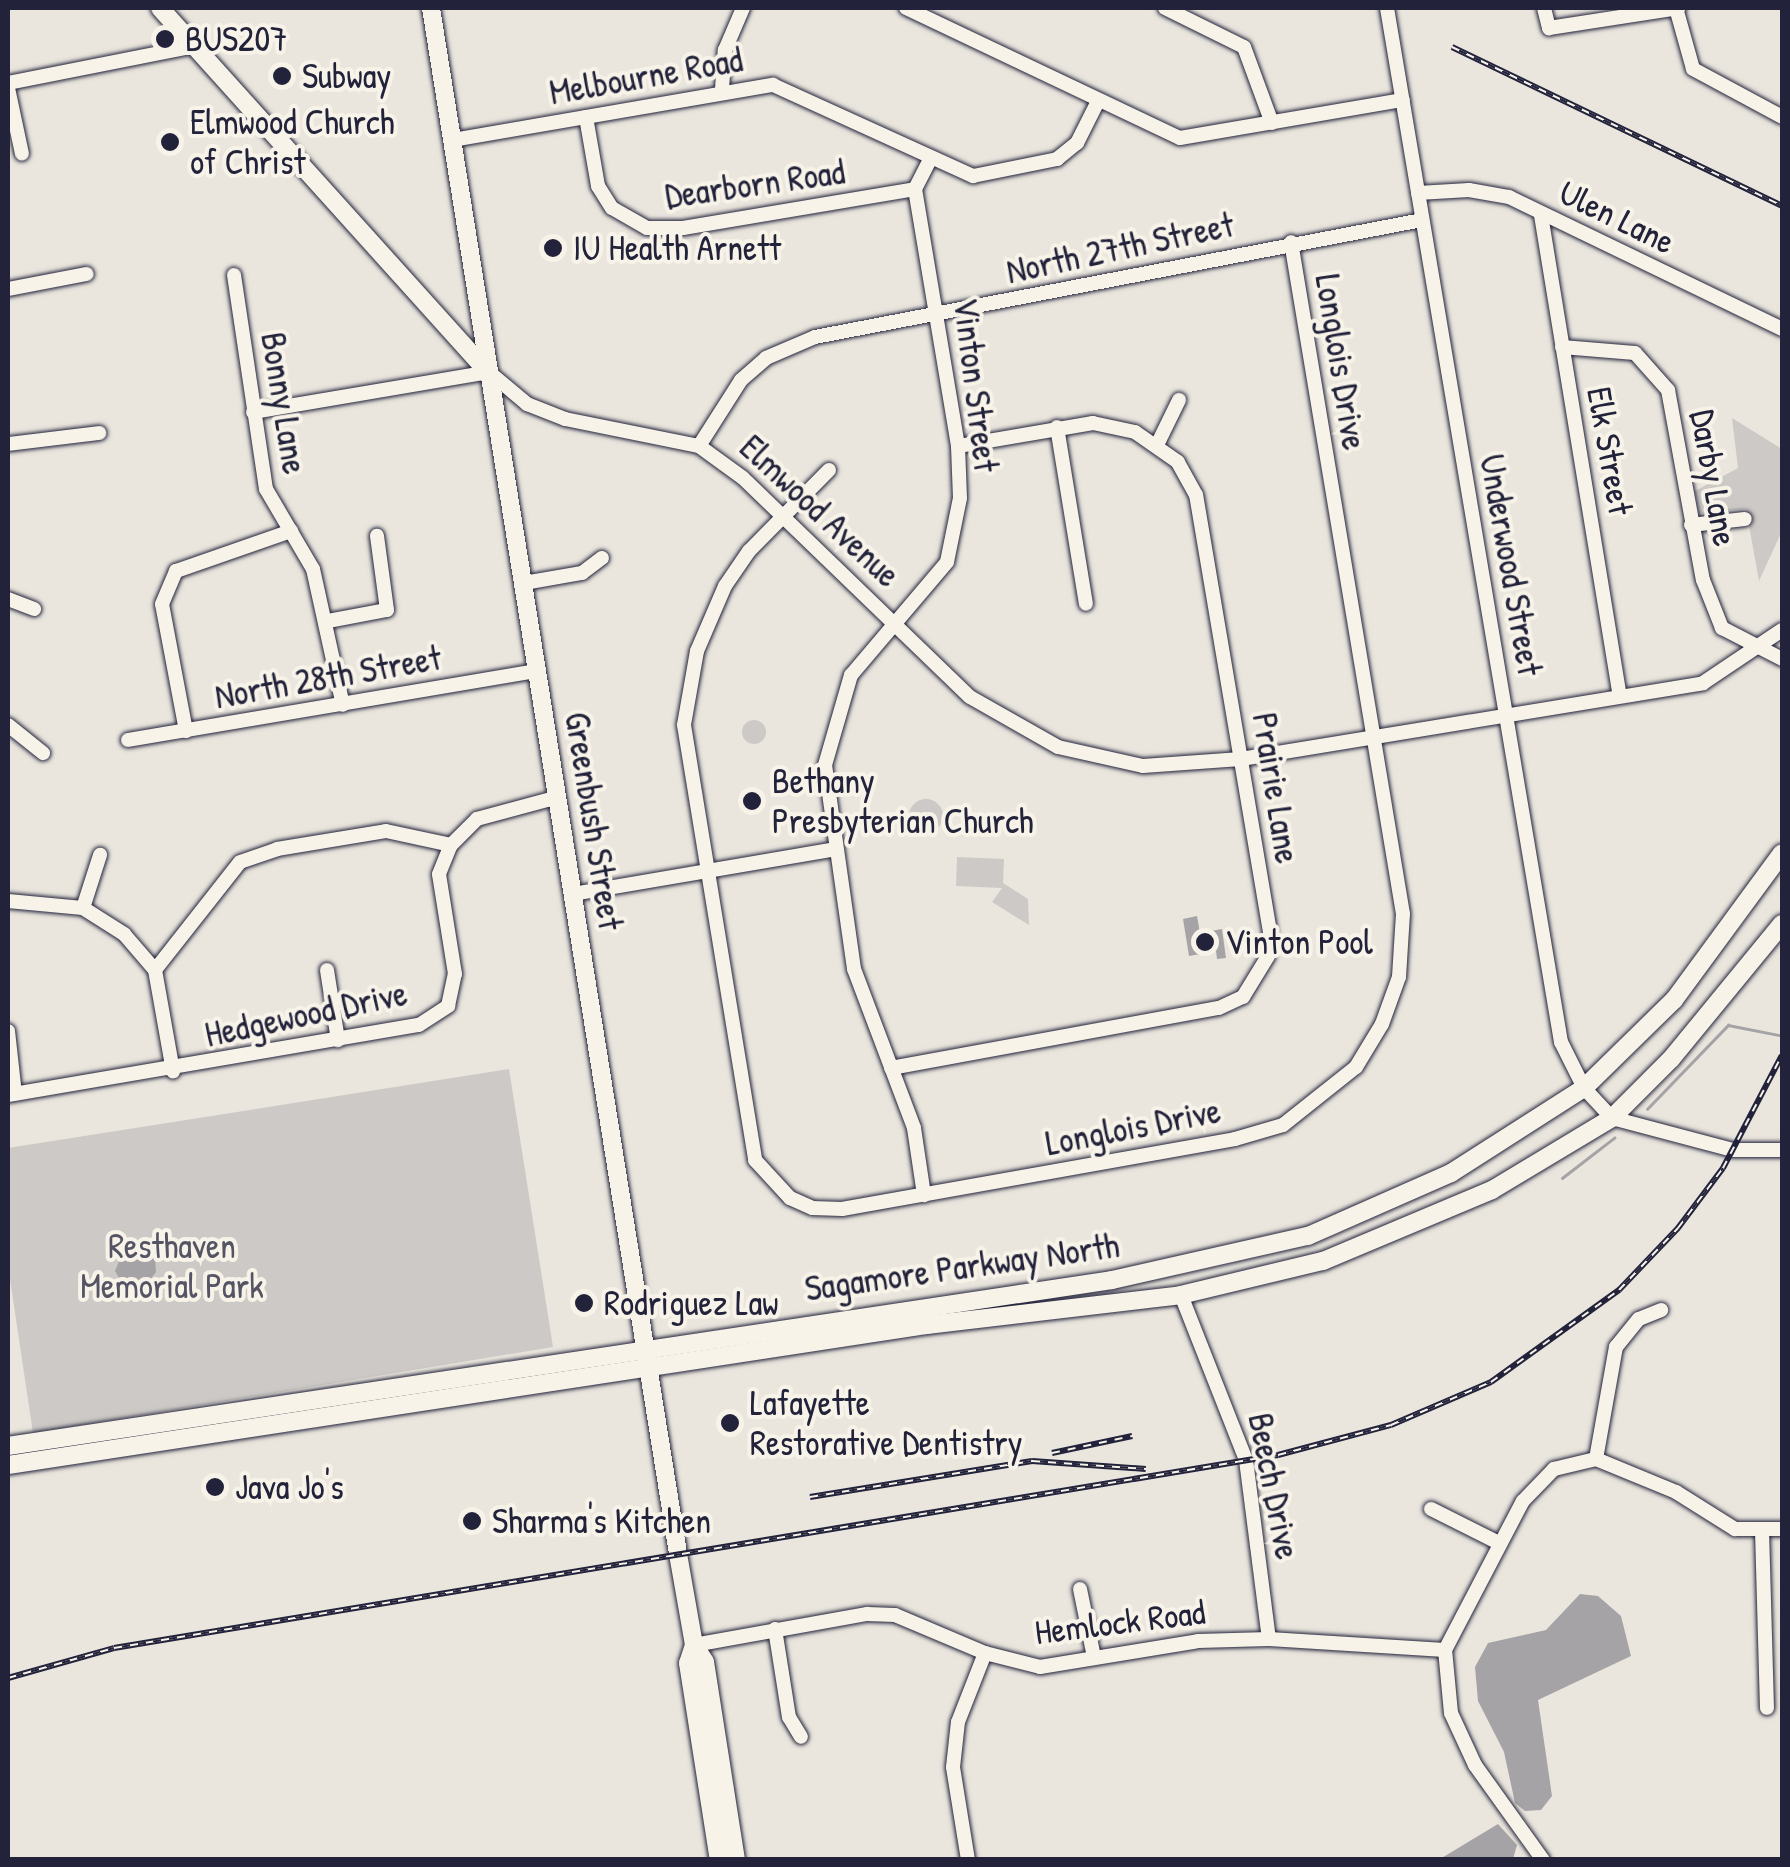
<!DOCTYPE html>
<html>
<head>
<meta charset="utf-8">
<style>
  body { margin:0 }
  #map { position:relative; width:1790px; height:1867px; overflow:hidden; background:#eae6de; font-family:"Patrick Hand",sans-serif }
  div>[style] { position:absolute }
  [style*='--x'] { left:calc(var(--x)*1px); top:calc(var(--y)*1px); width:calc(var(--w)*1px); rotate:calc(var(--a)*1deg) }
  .green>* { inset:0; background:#cdc9c6 }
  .round { border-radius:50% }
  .water>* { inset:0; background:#a6a3a6 }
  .stream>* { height:2.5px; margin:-1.25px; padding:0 1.25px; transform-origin:1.25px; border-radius:1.25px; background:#a6a3a6 }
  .roads { filter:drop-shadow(0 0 2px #22223b) drop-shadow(0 0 2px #22223b) }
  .minor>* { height:14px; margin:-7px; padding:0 7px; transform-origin:7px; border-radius:7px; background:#f7f3e8 }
  .major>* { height:18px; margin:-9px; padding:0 9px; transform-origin:9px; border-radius:9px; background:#f7f3e8 }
  .rail>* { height:6px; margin-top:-3px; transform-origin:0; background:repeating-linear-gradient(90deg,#f7f3e8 0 8px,#22223b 0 16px); box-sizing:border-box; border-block:2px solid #22223b }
  .dots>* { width:28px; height:28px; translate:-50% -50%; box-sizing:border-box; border:5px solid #f7f3e8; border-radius:50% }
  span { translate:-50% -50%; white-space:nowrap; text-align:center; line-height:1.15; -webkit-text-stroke:8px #f7f3e8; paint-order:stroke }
  .poi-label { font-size:35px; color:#22223b }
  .left { translate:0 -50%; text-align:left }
  .street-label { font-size:35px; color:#22223b }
  .park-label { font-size:35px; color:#555465 }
  .frame { position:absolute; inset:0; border:10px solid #22223b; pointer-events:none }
</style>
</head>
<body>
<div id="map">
  <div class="green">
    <i style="clip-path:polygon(1732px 418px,1782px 449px,1782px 531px,1759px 581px,1746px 509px,1699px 513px,1695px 491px,1738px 468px)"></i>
    <i class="round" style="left:742px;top:720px;width:24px;height:24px"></i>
    <i class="round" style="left:909px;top:799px;width:34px;height:34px"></i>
    <i style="clip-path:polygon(957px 857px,1004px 859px,1003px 883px,1028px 899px,1029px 925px,992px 902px,1002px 888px,956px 886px)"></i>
    <i style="clip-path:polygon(509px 1069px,553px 1347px,33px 1433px,8px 1266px,8px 1148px)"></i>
  </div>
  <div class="water">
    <i style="clip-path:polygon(1197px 916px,1200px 933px,1222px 929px,1226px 958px,1217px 959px,1216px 951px,1189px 956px,1183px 919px)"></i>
    <i style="clip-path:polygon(137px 1239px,155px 1259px,156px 1272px,146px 1285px,123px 1285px,115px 1271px,128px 1240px)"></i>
    <i style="clip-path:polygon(1580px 1594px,1598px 1596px,1621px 1616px,1631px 1656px,1538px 1700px,1552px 1796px,1541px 1810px,1525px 1811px,1515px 1803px,1504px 1752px,1478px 1701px,1475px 1667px,1488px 1643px,1546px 1630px)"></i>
    <i style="clip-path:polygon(1498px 1824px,1517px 1845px,1513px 1859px,1440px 1859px)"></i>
  </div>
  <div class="stream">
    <i style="--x:1647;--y:1109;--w:117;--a:-46"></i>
    <i style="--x:1728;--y:1025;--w:52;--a:11.1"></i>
    <i style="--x:1562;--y:1178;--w:66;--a:-37.6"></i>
  </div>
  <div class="roads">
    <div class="minor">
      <i style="--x:906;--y:8;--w:303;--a:25.4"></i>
      <i style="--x:1180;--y:138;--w:226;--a:-9.7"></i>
      <i style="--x:1165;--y:8;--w:88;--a:26.3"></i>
      <i style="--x:1244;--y:47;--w:81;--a:69.8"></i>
      <i style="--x:1387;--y:8;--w:1049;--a:80.45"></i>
      <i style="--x:1561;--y:1042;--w:51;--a:63.4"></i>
      <i style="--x:1584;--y:1088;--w:41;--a:47"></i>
      <i style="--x:1612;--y:1118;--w:125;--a:14.8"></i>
      <i style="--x:1733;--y:1150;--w:49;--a:0"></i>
      <i style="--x:1544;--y:8;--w:21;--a:76"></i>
      <i style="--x:1549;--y:28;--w:131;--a:-8.8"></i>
      <i style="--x:1676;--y:8;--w:63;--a:74.4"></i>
      <i style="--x:1693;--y:69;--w:101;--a:28.3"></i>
      <i style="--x:8;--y:83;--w:191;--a:-11.2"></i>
      <i style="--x:8;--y:88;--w:67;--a:78"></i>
      <i style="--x:722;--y:89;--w:39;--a:-86"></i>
      <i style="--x:725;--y:50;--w:46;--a:-66.8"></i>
      <i style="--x:586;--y:117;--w:70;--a:80.1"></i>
      <i style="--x:598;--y:186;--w:26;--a:58"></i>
      <i style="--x:612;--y:208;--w:40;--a:29.7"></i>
      <i style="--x:647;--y:228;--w:36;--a:0"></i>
      <i style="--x:683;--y:228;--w:235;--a:-9.5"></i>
      <i style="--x:915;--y:189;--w:34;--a:-63"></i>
      <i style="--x:453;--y:140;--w:325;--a:-9.8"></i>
      <i style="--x:773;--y:85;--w:220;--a:24.5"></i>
      <i style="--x:973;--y:176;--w:86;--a:-11.4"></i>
      <i style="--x:1057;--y:159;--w:26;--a:-39"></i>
      <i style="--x:1077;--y:143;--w:45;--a:-63.4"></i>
      <i style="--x:915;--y:189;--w:261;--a:80.5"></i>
      <i style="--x:958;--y:446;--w:52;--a:87.8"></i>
      <i style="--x:960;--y:498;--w:65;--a:101.5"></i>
      <i style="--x:947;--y:562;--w:148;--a:130.3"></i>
      <i style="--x:851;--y:675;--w:94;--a:106.1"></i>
      <i style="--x:825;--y:765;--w:206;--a:81.9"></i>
      <i style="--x:854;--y:969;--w:170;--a:69.3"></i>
      <i style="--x:914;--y:1128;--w:68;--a:81.5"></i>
      <i style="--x:1418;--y:193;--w:51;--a:-3.4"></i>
      <i style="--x:1469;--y:190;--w:41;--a:9.9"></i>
      <i style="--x:1509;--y:197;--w:303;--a:25.8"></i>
      <i style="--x:1541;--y:215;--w:487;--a:80.7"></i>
      <i style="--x:234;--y:275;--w:216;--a:81.5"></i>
      <i style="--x:266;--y:489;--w:93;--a:59.6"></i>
      <i style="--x:313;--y:569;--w:139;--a:77.6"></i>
      <i style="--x:8;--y:289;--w:80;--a:-10.8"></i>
      <i style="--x:1562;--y:347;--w:73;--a:4.7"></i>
      <i style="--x:1635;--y:353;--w:50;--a:48.3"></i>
      <i style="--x:1668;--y:390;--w:193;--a:79.6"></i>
      <i style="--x:1703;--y:580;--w:52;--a:68.4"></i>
      <i style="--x:1722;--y:628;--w:68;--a:27.3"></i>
      <i style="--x:253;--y:412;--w:239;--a:-9.6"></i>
      <i style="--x:489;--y:372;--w:50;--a:40.1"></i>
      <i style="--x:527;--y:404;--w:41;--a:21.5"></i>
      <i style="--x:565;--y:419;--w:137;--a:11.4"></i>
      <i style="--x:699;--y:446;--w:54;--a:36"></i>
      <i style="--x:743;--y:478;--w:315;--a:44"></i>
      <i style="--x:970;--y:697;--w:101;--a:29.6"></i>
      <i style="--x:1058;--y:747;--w:87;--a:12.6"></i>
      <i style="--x:1143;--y:766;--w:98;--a:-4.1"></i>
      <i style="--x:1241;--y:759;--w:468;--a:-9.3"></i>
      <i style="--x:1703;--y:683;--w:95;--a:-33.9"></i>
      <i style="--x:1057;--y:427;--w:179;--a:80.7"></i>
      <i style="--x:1158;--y:443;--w:48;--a:-64"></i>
      <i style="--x:8;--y:444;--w:92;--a:-6.9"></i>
      <i style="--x:699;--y:446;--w:78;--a:-57.5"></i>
      <i style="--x:741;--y:380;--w:33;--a:-41"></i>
      <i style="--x:766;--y:358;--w:53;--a:-23.2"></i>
      <i style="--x:815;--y:337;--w:618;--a:-10.91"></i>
      <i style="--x:829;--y:470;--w:114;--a:134.6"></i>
      <i style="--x:749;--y:551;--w:42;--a:124.4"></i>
      <i style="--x:725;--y:586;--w:71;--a:113.3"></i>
      <i style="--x:697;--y:651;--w:75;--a:100"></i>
      <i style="--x:684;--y:725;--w:441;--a:80.7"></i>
      <i style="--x:755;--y:1160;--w:52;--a:47.4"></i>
      <i style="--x:790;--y:1198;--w:24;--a:24"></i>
      <i style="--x:812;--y:1208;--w:30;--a:2"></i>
      <i style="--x:842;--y:1209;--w:399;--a:-10.1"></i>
      <i style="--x:1235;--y:1139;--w:50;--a:-16.3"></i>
      <i style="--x:1283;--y:1125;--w:93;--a:-38.5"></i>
      <i style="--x:1356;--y:1067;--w:50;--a:-58.8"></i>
      <i style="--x:1382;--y:1024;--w:50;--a:-70.1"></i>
      <i style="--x:1399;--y:977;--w:63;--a:-86.4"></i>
      <i style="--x:1403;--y:914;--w:681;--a:-99.46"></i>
      <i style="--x:1691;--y:525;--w:54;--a:-6.3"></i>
      <i style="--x:524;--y:583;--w:59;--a:-9.8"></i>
      <i style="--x:582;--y:573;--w:25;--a:-37"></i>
      <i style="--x:8;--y:599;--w:28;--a:21"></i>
      <i style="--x:328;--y:621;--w:60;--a:-10.6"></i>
      <i style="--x:387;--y:610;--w:75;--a:-97.7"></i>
      <i style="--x:8;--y:725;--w:45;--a:38.7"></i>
      <i style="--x:186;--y:731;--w:129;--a:-100.7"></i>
      <i style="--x:162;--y:604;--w:36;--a:-67"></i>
      <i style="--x:176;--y:571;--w:122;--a:-19.2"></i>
      <i style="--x:128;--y:740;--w:415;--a:-9.6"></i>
      <i style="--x:573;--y:894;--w:266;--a:-9.7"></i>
      <i style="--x:8;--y:901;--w:75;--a:5.3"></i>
      <i style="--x:83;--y:908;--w:49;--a:32.4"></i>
      <i style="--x:124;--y:934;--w:48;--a:49.3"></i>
      <i style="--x:155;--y:970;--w:103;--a:79.9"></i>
      <i style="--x:83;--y:908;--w:56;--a:-72.2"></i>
      <i style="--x:155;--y:970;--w:137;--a:-51.8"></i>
      <i style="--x:240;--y:862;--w:39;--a:-19"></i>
      <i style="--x:277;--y:849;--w:110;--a:-9.4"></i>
      <i style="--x:386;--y:831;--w:66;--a:12.2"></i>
      <i style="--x:327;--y:970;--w:71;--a:81.1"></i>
      <i style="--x:8;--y:1031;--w:63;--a:83.7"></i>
      <i style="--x:891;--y:1068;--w:333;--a:-10.4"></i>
      <i style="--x:1219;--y:1008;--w:26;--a:-25"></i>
      <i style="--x:1243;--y:997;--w:48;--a:-58.6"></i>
      <i style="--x:1268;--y:956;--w:24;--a:-85"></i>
      <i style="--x:1270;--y:932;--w:443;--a:-99.6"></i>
      <i style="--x:1196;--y:495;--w:38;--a:-119"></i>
      <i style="--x:1178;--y:462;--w:52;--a:-145.1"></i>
      <i style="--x:1135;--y:432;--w:43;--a:-167.9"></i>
      <i style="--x:1093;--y:423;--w:137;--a:170.3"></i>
      <i style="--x:8;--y:1095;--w:417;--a:-9.7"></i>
      <i style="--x:419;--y:1025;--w:35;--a:-33"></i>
      <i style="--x:448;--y:1006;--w:33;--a:-78"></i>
      <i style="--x:455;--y:974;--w:101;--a:-99.1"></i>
      <i style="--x:439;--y:874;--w:31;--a:-68"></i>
      <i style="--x:451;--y:845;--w:37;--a:-45"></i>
      <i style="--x:477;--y:819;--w:84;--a:-15.2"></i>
      <i style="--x:1181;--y:1295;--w:177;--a:68.5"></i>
      <i style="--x:1246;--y:1460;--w:180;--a:82.7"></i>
      <i style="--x:1596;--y:1459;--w:87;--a:22.4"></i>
      <i style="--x:1676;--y:1492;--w:70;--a:32.1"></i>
      <i style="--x:1735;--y:1529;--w:47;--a:0"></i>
      <i style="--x:1596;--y:1459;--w:114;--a:-79.9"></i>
      <i style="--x:1616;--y:1347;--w:36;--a:-51"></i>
      <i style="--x:1639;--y:1319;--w:24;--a:-22"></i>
      <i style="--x:1431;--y:1509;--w:74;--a:26.6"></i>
      <i style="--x:1762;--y:1530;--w:178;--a:88.4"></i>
      <i style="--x:1080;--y:1589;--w:69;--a:78.4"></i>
      <i style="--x:775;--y:1629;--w:89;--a:81"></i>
      <i style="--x:789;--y:1717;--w:23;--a:59"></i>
      <i style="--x:694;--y:1645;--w:176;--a:-10.2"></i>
      <i style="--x:867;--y:1614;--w:28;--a:2"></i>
      <i style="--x:895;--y:1615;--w:98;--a:22.9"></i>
      <i style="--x:985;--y:1653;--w:57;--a:14.3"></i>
      <i style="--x:1040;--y:1667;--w:160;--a:-9.3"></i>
      <i style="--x:1198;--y:1641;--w:71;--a:-1.6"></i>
      <i style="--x:1269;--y:1639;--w:176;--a:3.6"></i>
      <i style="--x:968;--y:1860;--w:94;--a:-99.2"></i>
      <i style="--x:953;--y:1767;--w:45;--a:-83.7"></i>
      <i style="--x:958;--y:1722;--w:74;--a:-68.6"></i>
      <i style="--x:1543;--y:1860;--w:117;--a:-125.6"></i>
      <i style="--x:1475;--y:1765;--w:57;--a:-114.8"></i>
      <i style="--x:1451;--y:1713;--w:63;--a:-95.4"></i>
      <i style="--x:1445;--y:1650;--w:168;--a:-62.4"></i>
      <i style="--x:1523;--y:1501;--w:45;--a:-45.9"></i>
      <i style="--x:1554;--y:1469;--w:43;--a:-13.4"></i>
    </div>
    <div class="major">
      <i style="--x:160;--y:8;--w:489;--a:48"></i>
      <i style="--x:431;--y:8;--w:1566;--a:80.92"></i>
      <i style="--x:678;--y:1554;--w:92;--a:80"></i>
      <i style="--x:694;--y:1645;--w:20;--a:57"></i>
      <i style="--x:705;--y:1662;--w:200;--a:81.1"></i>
      <i style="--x:8;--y:1446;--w:1116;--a:-8.55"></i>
      <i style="--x:1112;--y:1280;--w:201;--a:-12.7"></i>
      <i style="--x:1308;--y:1236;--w:156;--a:-23.8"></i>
      <i style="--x:1451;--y:1173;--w:158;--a:-32.6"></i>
      <i style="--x:1584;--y:1088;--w:126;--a:-44.4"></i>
      <i style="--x:1674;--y:1000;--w:182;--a:-53.7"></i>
      <i style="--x:8;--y:1465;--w:930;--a:-8.66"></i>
      <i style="--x:927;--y:1325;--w:256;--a:-6.7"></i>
      <i style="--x:1181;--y:1295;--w:146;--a:-13.5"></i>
      <i style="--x:1323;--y:1261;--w:183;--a:-22.8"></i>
      <i style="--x:1492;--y:1190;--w:140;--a:-31"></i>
      <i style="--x:1612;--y:1118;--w:83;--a:-45"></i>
      <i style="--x:1671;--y:1059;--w:175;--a:-50.6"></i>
      <i style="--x:694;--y:1645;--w:19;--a:108"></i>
      <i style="--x:688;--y:1663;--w:199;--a:81.1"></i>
    </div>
  </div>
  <div class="rail">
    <i style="--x:1452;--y:47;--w:366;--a:25.7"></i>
    <i style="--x:1052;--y:1453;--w:82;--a:-12"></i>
    <i style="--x:810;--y:1497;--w:225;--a:-9.2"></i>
    <i style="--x:1032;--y:1461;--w:114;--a:4"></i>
    <i style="--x:8;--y:1678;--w:110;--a:-15.8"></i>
    <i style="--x:114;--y:1648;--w:1180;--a:-9.41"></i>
    <i style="--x:1278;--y:1455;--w:117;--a:-14.9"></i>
    <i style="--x:1391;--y:1425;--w:109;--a:-23.3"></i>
    <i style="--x:1491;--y:1382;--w:158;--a:-35.7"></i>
    <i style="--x:1619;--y:1290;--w:86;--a:-46.4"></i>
    <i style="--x:1678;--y:1228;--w:75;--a:-53.1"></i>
    <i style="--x:1723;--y:1168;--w:127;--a:-62.4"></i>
  </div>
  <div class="dots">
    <i style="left:165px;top:39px;background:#22223b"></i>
    <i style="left:282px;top:76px;background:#22223b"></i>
    <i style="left:170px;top:142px;background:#22223b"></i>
    <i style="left:553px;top:248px;background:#22223b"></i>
    <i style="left:752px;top:801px;background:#22223b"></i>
    <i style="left:1205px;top:942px;background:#22223b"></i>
    <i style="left:584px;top:1303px;background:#22223b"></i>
    <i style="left:730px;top:1423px;background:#22223b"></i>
    <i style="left:215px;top:1487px;background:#22223b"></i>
    <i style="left:472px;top:1521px;background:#22223b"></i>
  </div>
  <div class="poi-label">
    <span class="left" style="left:185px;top:39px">BUS207</span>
    <span class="left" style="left:302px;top:76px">Subway</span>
    <span class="left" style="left:190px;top:142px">Elmwood Church<br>of Christ</span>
    <span class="left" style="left:573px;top:248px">IU Health Arnett</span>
    <span class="left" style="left:772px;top:801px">Bethany<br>Presbyterian Church</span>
    <span class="left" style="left:1225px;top:942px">Vinton Pool</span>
    <span class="left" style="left:604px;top:1303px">Rodriguez Law</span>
    <span class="left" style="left:750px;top:1423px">Lafayette<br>Restorative Dentistry</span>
    <span class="left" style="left:235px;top:1487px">Java Jo's</span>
    <span class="left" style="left:492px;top:1521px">Sharma's Kitchen</span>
  </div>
  <div class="street-label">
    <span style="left:646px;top:76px;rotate:-10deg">Melbourne Road</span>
    <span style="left:755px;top:184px;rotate:-8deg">Dearborn Road</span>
    <span style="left:1617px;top:217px;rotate:26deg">Ulen Lane</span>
    <span style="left:1120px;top:248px;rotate:-12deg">North 27th Street</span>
    <span style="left:1341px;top:362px;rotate:81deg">Longlois Drive</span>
    <span style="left:976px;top:385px;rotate:83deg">Vinton Street</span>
    <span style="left:284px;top:403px;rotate:81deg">Bonny Lane</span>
    <span style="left:1610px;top:451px;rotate:80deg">Elk Street</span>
    <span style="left:1714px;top:478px;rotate:80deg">Darby Lane</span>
    <span style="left:820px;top:511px;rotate:43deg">Elmwood Avenue</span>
    <span style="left:1511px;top:565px;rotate:80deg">Underwood Street</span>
    <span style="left:328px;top:677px;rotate:-10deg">North 28th Street</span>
    <span style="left:1276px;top:788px;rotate:81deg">Prairie Lane</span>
    <span style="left:594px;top:821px;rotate:81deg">Greenbush Street</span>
    <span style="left:306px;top:1014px;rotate:-12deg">Hedgewood Drive</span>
    <span style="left:1133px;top:1127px;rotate:-11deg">Longlois Drive</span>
    <span style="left:962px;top:1267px;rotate:-8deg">Sagamore Parkway North</span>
    <span style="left:1274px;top:1486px;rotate:79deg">Beech Drive</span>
    <span style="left:1120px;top:1622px;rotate:-7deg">Hemlock Road</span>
  </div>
  <div class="park-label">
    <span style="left:172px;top:1266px">Resthaven<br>Memorial Park</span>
  </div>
  <div class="frame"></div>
</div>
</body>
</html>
